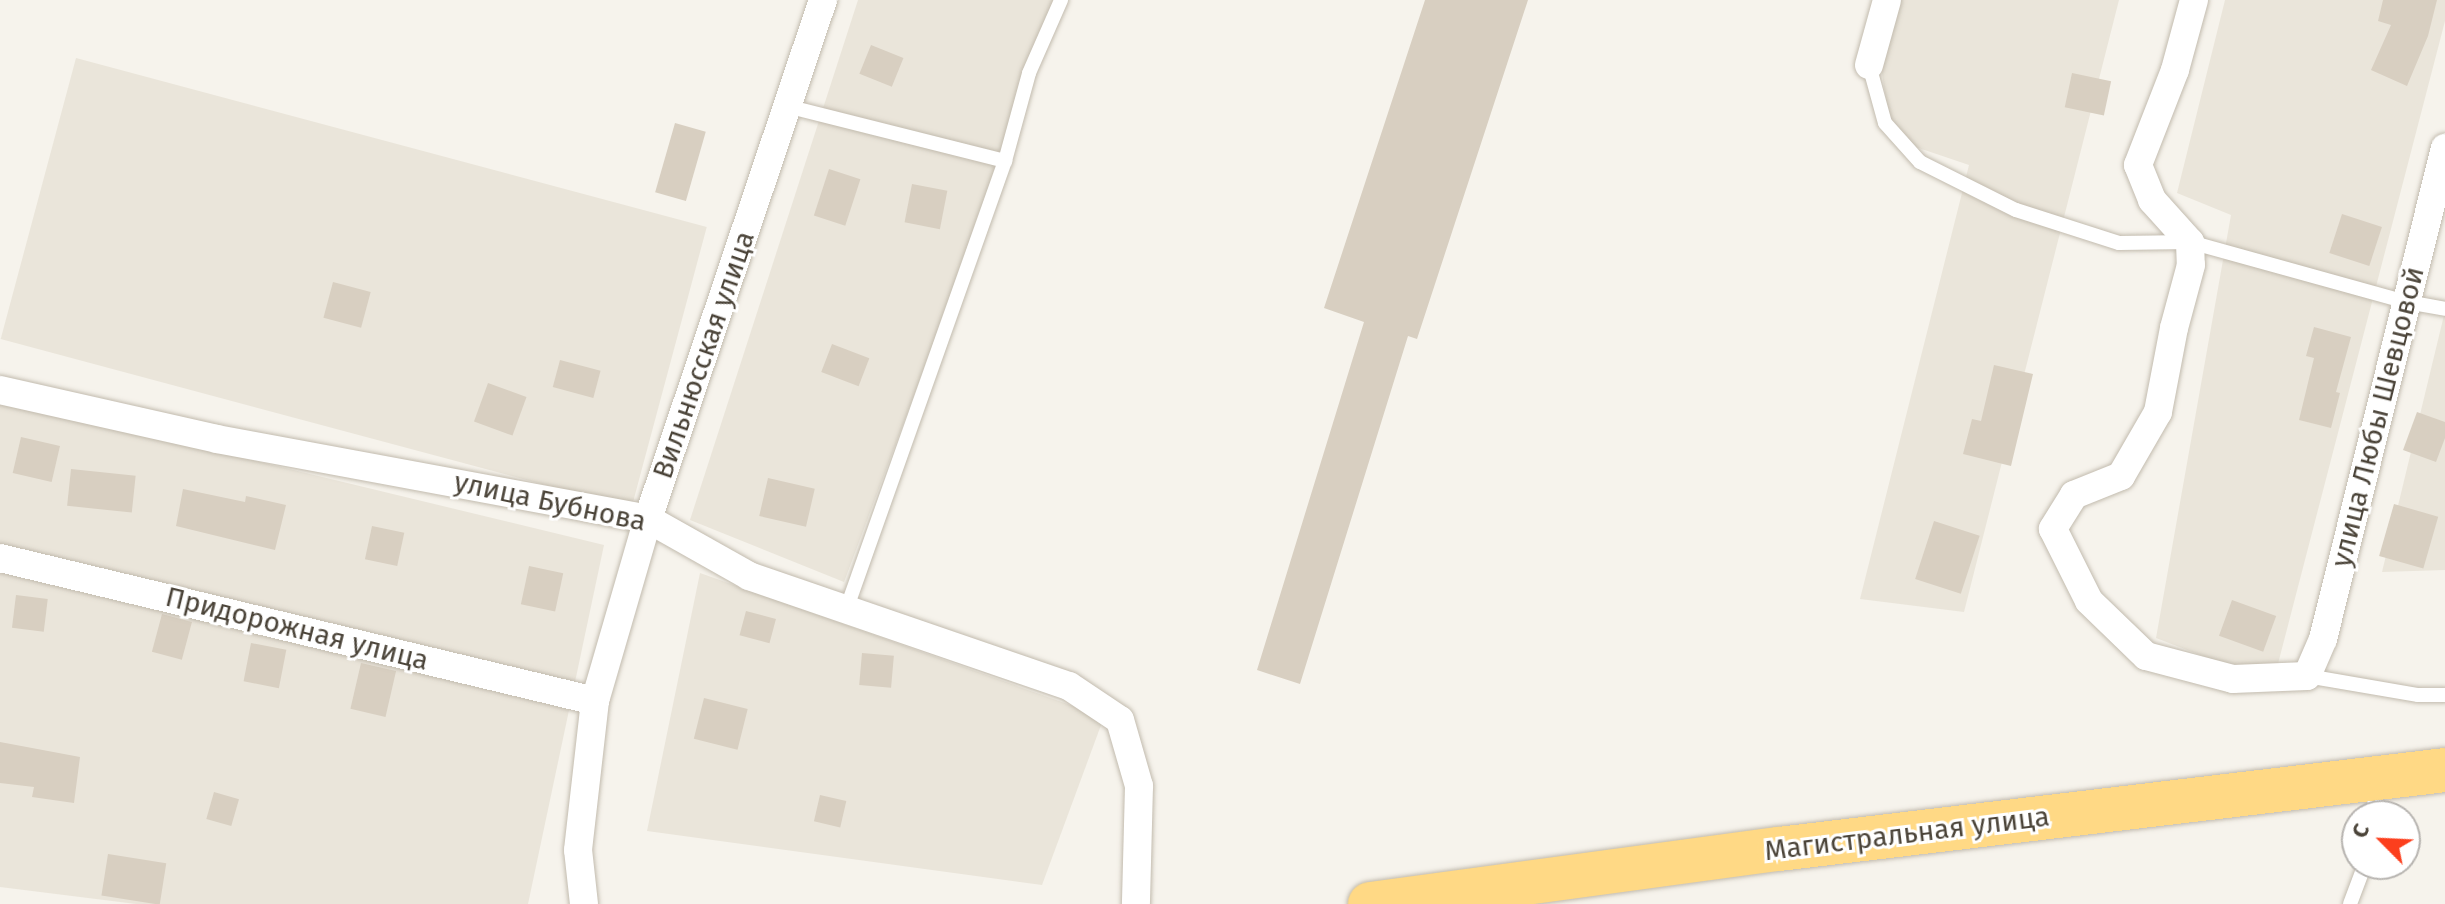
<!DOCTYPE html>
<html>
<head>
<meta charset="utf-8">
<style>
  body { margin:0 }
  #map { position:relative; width:2445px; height:904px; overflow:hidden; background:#f6f3ec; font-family:"Fira Sans",sans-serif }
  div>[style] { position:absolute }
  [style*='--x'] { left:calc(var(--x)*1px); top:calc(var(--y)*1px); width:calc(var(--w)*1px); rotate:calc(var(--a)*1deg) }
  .residential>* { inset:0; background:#eae5da; transform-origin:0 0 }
  .building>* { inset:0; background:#d8cfc1; transform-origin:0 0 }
  .roads { filter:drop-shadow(0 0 2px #c2bbae) drop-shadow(0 0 2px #c2bbae) }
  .service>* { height:14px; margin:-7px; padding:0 7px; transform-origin:7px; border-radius:7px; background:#fff }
  .minor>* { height:28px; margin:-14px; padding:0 14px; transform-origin:14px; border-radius:14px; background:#fff }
  .trunk>* { height:44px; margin:-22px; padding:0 22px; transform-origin:22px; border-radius:22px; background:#ffd985 }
  span { translate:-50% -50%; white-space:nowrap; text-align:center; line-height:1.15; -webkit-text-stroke:6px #fff; paint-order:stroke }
  .street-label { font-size:28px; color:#4b4439 }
  .north { position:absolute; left:2341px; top:800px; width:80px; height:80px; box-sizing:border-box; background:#fff; border:2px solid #b7b4b0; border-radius:50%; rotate:294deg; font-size:22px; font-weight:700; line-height:32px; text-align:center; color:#4b4439 }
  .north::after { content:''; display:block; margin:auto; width:28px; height:36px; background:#fc3f1d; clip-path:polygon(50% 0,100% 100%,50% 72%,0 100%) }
</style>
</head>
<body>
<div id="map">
  <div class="residential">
    <i style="clip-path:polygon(858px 0,1062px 0,844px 582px,690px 520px)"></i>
    <i style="clip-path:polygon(1899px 0,2119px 0,1964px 612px,1860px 599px,1969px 165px,1892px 139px,1875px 27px)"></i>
    <i style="clip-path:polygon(2225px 0,2445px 0,2445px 21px,2273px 683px,2156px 638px,2231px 215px,2177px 193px)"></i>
    <i style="left:76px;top:58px;width:653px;height:291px;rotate:15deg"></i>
    <i style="clip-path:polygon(2445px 311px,2445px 570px,2382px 572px)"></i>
    <i style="clip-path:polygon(0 399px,604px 545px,528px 904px,136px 904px,0 887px)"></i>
    <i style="clip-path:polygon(700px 573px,1104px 717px,1042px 885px,647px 831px)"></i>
  </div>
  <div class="building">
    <i style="clip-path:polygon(1425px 0,1528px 0,1417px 339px,1408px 336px,1300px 684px,1257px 670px,1364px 322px,1324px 308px)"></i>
    <i style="clip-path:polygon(2383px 0,2437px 0,2428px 36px,2407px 86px,2371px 70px,2391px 25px,2378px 21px)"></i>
    <i style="left:871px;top:45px;width:35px;height:31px;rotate:22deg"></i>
    <i style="left:2072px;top:73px;width:40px;height:35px;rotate:12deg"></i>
    <i style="left:675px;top:123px;width:32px;height:72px;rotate:16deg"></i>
    <i style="left:829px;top:169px;width:33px;height:49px;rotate:18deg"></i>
    <i style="left:912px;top:184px;width:36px;height:39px;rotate:11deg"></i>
    <i style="left:2342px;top:214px;width:42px;height:41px;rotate:18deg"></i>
    <i style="left:333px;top:282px;width:39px;height:37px;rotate:15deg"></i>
    <i style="clip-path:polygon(2314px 327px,2351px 337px,2336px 392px,2340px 393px,2331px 428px,2299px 420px,2314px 358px,2306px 356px)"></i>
    <i style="left:832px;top:344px;width:40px;height:30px;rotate:21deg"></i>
    <i style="left:560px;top:360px;width:42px;height:28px;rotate:15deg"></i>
    <i style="clip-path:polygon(1994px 365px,2033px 374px,2011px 466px,1963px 454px,1972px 419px,1981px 421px)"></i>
    <i style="left:488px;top:383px;width:41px;height:41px;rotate:20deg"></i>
    <i style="clip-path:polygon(2417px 412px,2445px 422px,2445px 438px,2436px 462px,2403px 450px)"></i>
    <i style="left:21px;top:437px;width:40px;height:37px;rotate:13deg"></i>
    <i style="left:71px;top:469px;width:65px;height:37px;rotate:6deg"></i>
    <i style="left:768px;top:478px;width:48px;height:39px;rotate:13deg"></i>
    <i style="clip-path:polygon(183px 489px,245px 502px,246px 496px,286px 505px,275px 550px,176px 526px)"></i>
    <i style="left:2394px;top:504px;width:46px;height:54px;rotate:16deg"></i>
    <i style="left:1934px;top:521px;width:48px;height:61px;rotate:18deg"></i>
    <i style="left:372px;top:526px;width:33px;height:34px;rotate:12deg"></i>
    <i style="left:529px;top:566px;width:35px;height:39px;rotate:12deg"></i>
    <i style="left:16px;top:595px;width:32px;height:33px;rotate:7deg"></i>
    <i style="left:2232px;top:600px;width:47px;height:38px;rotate:20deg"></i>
    <i style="left:746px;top:611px;width:31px;height:25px;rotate:15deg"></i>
    <i style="left:162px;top:614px;width:31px;height:39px;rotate:15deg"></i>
    <i style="left:251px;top:643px;width:36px;height:39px;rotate:11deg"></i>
    <i style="left:862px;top:653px;width:32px;height:32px;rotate:5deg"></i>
    <i style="left:361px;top:663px;width:36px;height:47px;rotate:13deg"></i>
    <i style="left:704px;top:698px;width:45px;height:42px;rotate:14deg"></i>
    <i style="clip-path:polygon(0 742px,80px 757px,74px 803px,32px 797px,34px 787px,0 783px)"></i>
    <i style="left:214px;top:792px;width:26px;height:28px;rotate:16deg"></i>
    <i style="left:820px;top:795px;width:27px;height:27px;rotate:13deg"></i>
    <i style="left:108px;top:854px;width:59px;height:42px;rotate:9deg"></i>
  </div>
  <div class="roads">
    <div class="service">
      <i style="--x:1869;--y:65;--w:60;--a:74.6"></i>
      <i style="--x:1885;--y:123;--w:52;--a:48.1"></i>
      <i style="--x:1920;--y:162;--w:107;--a:26.6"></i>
      <i style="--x:2016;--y:210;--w:108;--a:17.8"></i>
      <i style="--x:2119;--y:243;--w:71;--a:-0.8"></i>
      <i style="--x:2190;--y:242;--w:225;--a:15.5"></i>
      <i style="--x:2407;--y:302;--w:39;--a:10"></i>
      <i style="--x:790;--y:107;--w:222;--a:14.1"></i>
      <i style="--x:846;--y:610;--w:476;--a:-70.5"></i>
      <i style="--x:1005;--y:161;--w:91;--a:-74.7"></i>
      <i style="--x:1029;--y:73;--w:80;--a:-66.3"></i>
      <i style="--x:2307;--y:676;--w:113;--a:9.7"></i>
      <i style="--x:2418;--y:695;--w:27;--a:0"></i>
      <i style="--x:2373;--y:816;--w:31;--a:-84"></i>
      <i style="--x:2350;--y:904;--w:43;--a:-69.4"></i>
    </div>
    <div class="minor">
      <i style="--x:2194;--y:0;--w:73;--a:105.2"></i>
      <i style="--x:2175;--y:70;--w:102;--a:111.3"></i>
      <i style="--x:2138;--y:165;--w:38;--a:68"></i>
      <i style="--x:2152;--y:200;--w:57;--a:47.9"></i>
      <i style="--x:2190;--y:242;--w:23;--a:88"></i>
      <i style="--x:2191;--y:265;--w:65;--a:105.1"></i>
      <i style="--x:2174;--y:328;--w:86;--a:100.8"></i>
      <i style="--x:2158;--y:412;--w:74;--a:120"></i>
      <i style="--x:2121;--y:476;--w:51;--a:158"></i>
      <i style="--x:2074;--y:495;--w:40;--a:122"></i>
      <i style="--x:2053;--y:529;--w:80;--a:63.4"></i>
      <i style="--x:2089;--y:601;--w:79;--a:44"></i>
      <i style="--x:2146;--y:656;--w:90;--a:14.8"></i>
      <i style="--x:2233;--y:679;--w:74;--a:-2.3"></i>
      <i style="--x:2307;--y:676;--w:40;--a:-66.6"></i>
      <i style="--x:2323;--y:639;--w:506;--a:-76.05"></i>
      <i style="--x:1869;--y:65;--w:67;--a:-74.5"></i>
      <i style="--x:0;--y:390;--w:222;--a:12.7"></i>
      <i style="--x:217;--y:439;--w:438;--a:10.5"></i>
      <i style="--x:648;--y:519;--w:116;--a:29.4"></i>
      <i style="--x:749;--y:576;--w:338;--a:19"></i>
      <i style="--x:1069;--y:686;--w:61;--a:33.7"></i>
      <i style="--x:1120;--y:720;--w:69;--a:73.9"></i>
      <i style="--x:1139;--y:786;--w:118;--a:91.5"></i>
      <i style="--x:0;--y:558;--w:612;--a:13.51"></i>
      <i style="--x:584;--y:904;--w:54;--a:-96.3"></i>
      <i style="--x:578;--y:850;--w:150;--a:-83.5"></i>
      <i style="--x:595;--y:701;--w:190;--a:-73.8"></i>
      <i style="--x:648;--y:519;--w:548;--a:-71.37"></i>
    </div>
    <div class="trunk">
      <i style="--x:1370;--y:904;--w:413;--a:-7.7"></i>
      <i style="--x:1779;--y:849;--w:671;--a:-6.76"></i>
    </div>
  </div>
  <div class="street-label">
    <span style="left:704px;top:355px;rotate:-71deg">Вильнюсская улица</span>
    <span style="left:2378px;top:417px;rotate:-76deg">улица Любы Шевцовой</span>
    <span style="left:550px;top:502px;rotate:12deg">улица Бубнова</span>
    <span style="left:297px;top:629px;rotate:14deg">Придорожная улица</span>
    <span style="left:1907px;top:834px;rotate:-7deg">Магистральная улица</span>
  </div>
  <div class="north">С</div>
</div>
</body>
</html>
